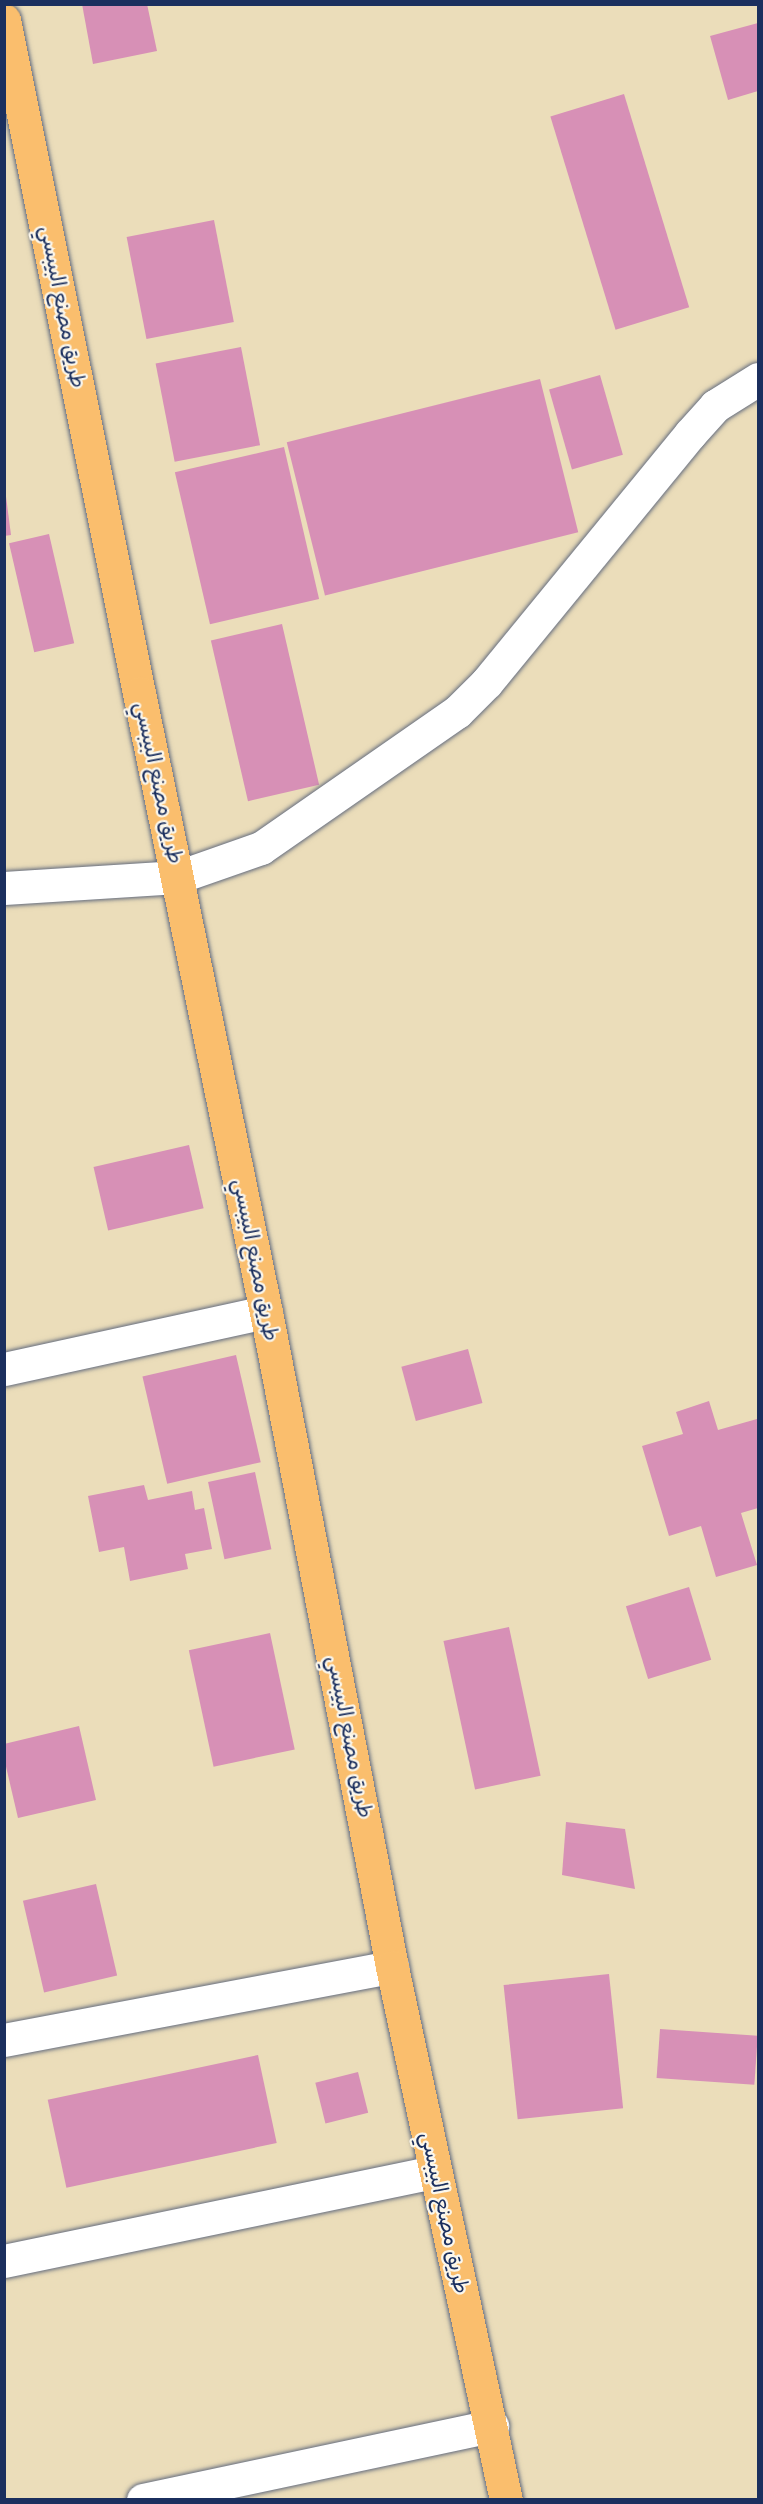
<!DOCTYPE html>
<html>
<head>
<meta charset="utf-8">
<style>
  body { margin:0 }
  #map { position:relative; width:763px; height:2504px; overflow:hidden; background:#ebddba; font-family:Pangolin,"Playpen Sans Arabic",sans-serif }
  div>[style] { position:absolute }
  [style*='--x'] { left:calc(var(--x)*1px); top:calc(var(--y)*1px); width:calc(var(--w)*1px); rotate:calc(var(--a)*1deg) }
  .building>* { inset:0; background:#d790b6; transform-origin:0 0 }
  .roads { filter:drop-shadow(0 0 2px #646c7e) drop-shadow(0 0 2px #646c7e) }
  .minor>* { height:33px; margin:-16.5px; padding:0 16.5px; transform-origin:16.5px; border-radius:16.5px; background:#fff }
  .major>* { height:33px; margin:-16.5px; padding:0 16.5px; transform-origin:16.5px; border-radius:16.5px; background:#fabe6d }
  span { translate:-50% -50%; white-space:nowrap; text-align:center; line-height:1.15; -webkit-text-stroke:4.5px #fbf7ec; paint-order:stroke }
  .street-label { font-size:21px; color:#1b2f5e }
  .frame { position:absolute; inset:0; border:6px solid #1b2f5e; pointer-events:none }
</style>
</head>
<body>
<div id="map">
  <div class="building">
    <i style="clip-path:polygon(82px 4px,147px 4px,157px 51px,93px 64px)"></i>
    <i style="clip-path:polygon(758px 23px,758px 91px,728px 100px,710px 36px)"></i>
    <i style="left:624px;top:94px;width:223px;height:77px;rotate:73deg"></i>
    <i style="left:214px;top:220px;width:104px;height:89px;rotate:79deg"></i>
    <i style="left:241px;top:347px;width:100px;height:87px;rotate:79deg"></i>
    <i style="left:600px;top:375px;width:83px;height:53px;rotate:74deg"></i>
    <i style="left:540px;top:379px;width:158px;height:261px;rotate:76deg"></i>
    <i style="left:284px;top:447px;width:156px;height:112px;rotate:77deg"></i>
    <i style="clip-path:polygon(4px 481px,11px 535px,4px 536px)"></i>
    <i style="left:49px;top:534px;width:112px;height:41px;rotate:77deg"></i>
    <i style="left:282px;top:624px;width:165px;height:73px;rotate:77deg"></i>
    <i style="left:189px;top:1145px;width:65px;height:98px;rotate:77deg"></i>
    <i style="left:468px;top:1349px;width:56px;height:69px;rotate:75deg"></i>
    <i style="left:236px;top:1355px;width:110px;height:96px;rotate:77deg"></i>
    <i style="clip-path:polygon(709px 1401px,718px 1430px,757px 1419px,758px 1426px,758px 1508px,741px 1513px,757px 1565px,716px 1577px,701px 1526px,669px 1536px,642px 1446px,683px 1434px,676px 1412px)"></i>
    <i style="left:255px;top:1472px;width:79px;height:48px;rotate:78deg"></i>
    <i style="clip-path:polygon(144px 1485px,148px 1500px,192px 1491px,195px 1510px,204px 1508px,212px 1549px,185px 1554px,188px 1569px,130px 1581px,124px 1547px,99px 1552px,88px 1496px)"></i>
    <i style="left:689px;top:1587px;width:76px;height:66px;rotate:73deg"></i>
    <i style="left:509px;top:1627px;width:152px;height:67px;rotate:78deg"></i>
    <i style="left:270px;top:1633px;width:119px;height:83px;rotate:78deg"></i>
    <i style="clip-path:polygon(79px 1726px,96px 1800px,18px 1818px,4px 1758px,4px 1744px)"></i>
    <i style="clip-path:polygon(566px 1822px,625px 1829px,635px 1889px,562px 1875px)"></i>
    <i style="left:96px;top:1884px;width:94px;height:75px;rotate:77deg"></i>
    <i style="left:609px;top:1974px;width:135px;height:106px;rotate:84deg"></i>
    <i style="left:660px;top:2029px;width:98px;height:49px;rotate:4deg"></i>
    <i style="left:258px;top:2055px;width:90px;height:215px;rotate:78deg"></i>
    <i style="left:358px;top:2072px;width:42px;height:44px;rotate:76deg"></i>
  </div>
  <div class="roads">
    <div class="minor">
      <i style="--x:4;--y:888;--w:174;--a:-3.6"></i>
      <i style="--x:178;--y:877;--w:88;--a:-19.3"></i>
      <i style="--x:261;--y:848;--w:239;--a:-34.8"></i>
      <i style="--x:457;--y:712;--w:42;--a:-45"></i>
      <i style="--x:487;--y:682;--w:320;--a:-50.7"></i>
      <i style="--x:690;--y:434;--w:38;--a:-48"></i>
      <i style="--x:715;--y:406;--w:51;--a:-32.1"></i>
      <i style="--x:4;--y:1369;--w:268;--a:-12.3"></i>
      <i style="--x:4;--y:2040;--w:395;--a:-10.7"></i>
      <i style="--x:4;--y:2261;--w:439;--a:-11.7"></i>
      <i style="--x:143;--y:2500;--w:357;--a:-12"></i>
    </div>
    <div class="major">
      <i style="--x:4;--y:20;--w:686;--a:78.66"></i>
      <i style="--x:139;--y:693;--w:632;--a:78.41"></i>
      <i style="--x:266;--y:1312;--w:667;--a:79.11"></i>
      <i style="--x:392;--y:1967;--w:545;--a:77.93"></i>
    </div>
  </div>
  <div class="street-label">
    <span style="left:62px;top:307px;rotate:79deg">طريق مصنع البيبسي</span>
    <span style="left:158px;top:783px;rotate:78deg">طريق مصنع البيبسي</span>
    <span style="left:255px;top:1260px;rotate:79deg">طريق مصنع البيبسي</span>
    <span style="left:349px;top:1737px;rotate:79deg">طريق مصنع البيبسي</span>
    <span style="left:444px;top:2213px;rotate:78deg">طريق مصنع البيبسي</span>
  </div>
  <div class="frame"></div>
</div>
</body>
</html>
